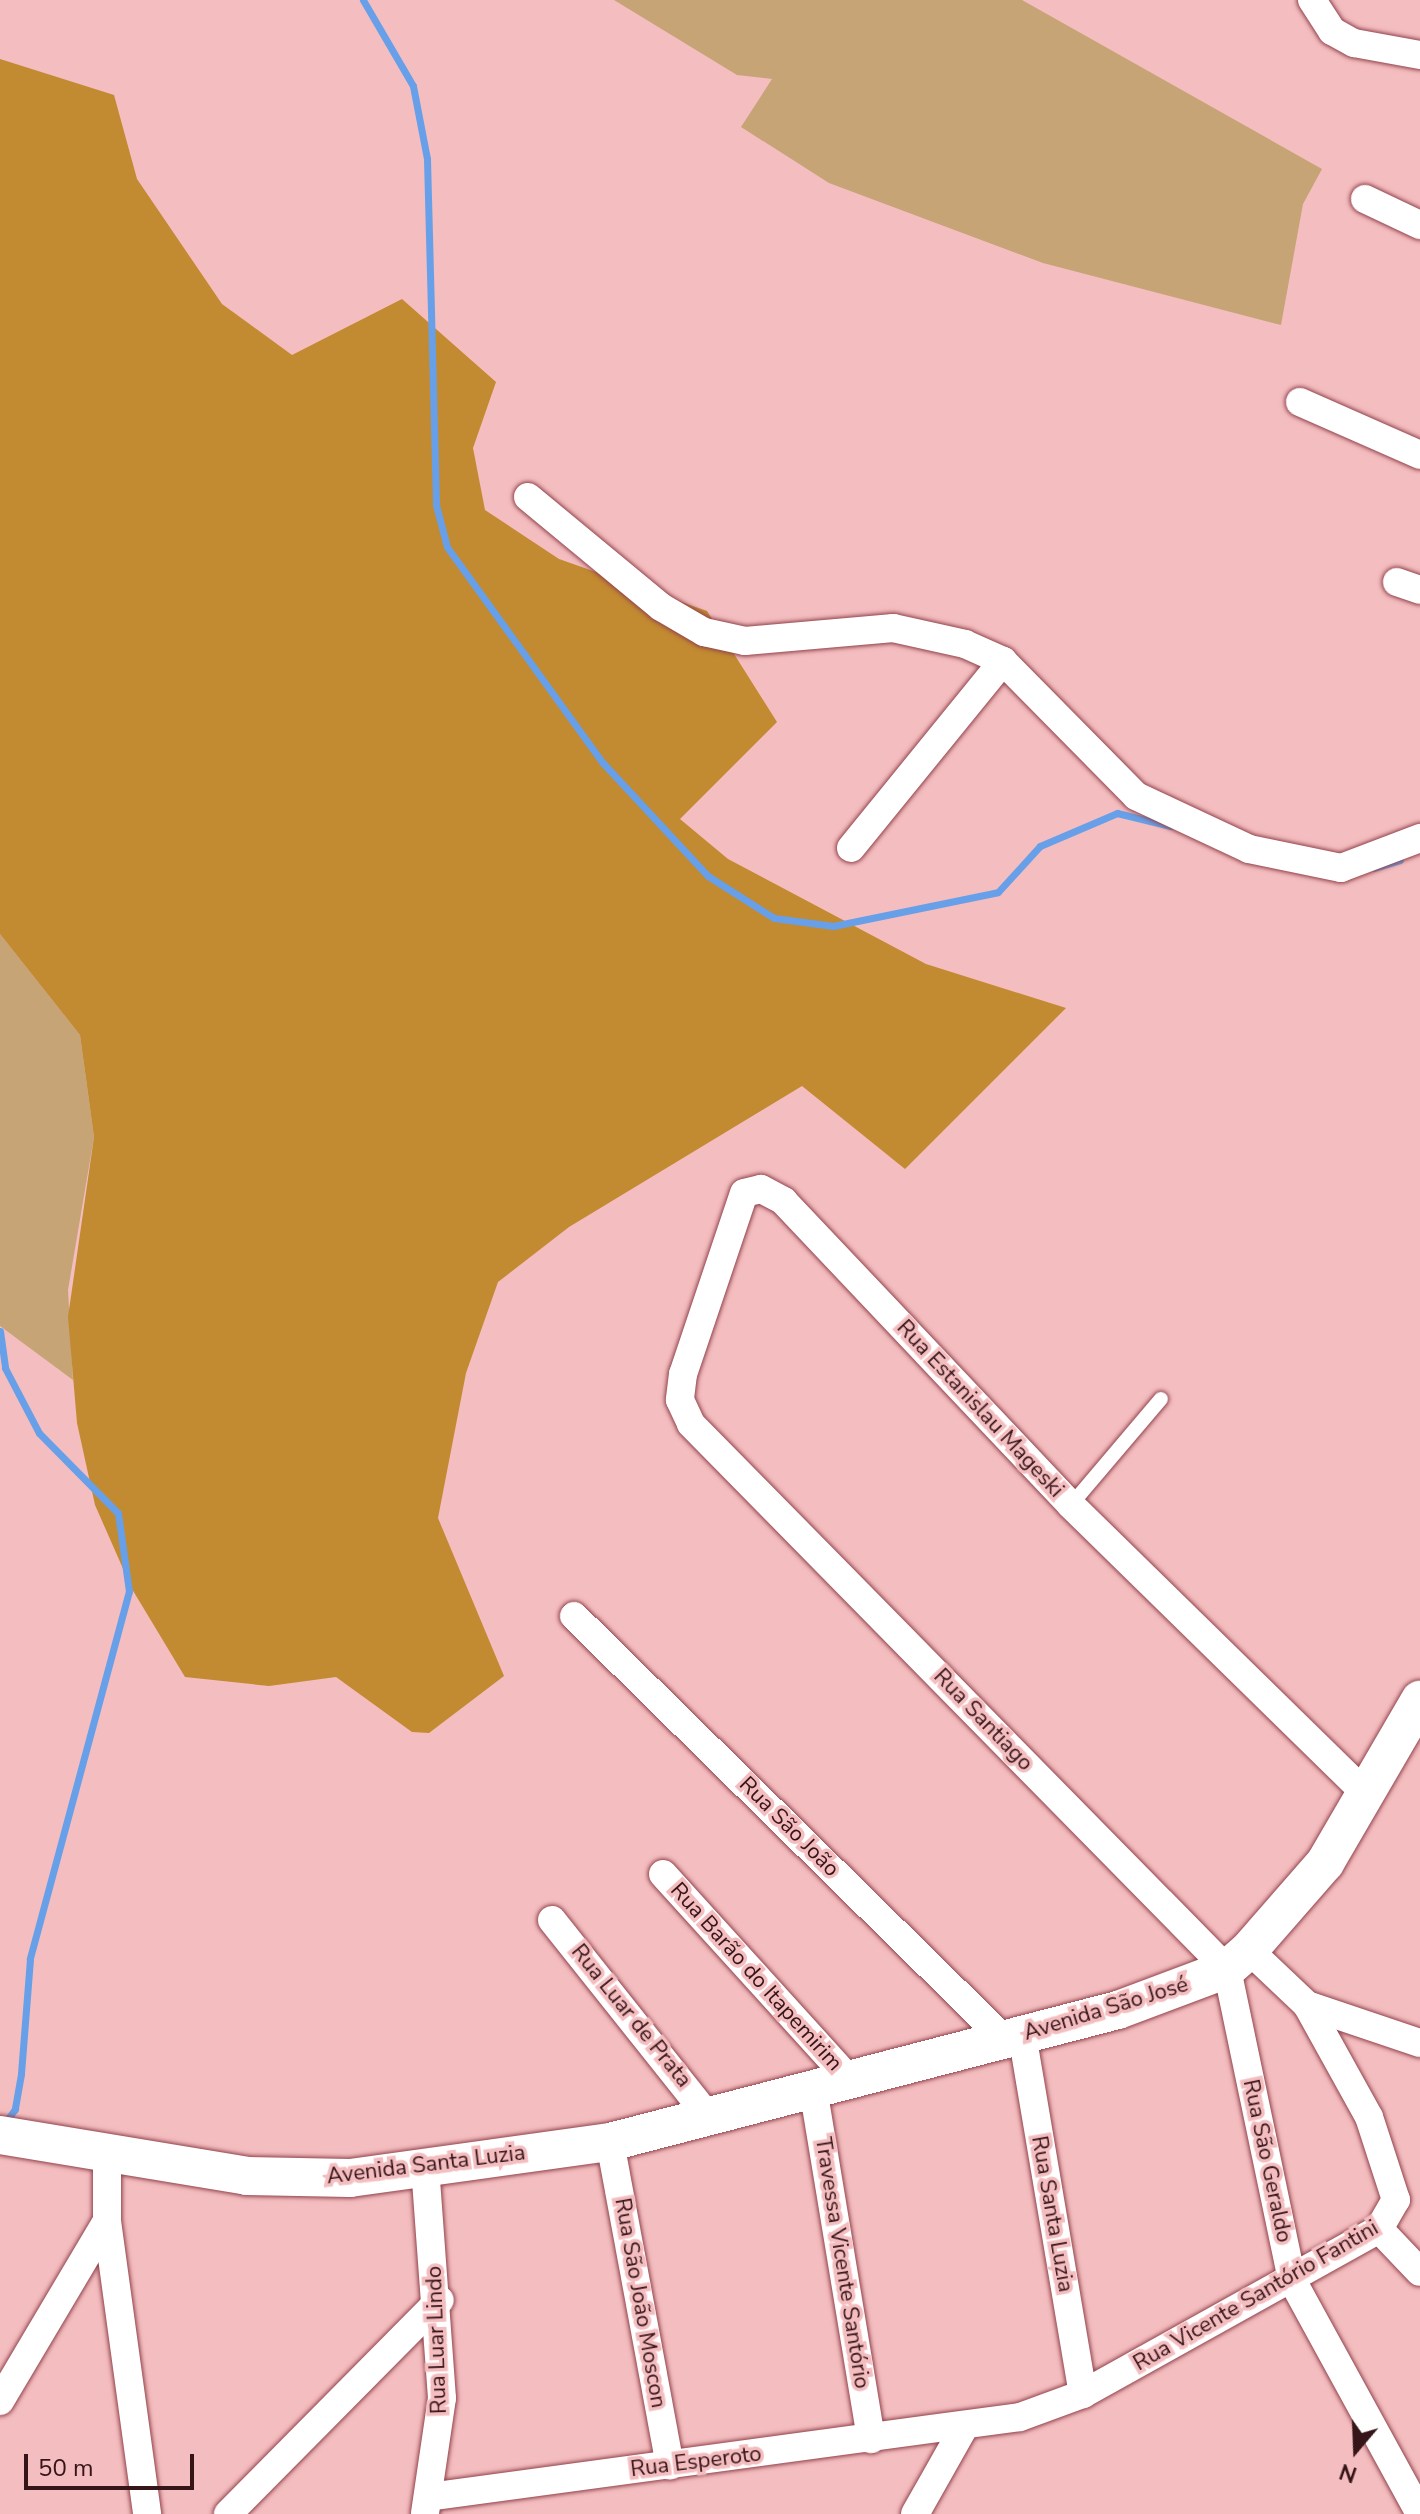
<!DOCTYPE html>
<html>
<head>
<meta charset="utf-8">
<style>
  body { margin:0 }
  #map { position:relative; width:1420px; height:2514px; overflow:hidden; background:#f4bdbf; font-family:"Nunito Sans",sans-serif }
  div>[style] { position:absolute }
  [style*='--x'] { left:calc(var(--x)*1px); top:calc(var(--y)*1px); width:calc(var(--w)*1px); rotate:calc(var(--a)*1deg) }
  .green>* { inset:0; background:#c6a476 }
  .forest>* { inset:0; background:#c28a31 }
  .stream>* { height:7px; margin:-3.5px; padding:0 3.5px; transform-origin:3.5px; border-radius:3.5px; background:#67a0e8 }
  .roads { filter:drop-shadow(0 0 2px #92434c) drop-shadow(0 0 2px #92434c) }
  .lane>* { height:14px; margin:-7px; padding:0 7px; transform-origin:7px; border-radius:7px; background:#fff }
  .street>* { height:28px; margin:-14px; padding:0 14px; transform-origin:14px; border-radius:14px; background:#fff }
  .secondary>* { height:38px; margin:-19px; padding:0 19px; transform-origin:19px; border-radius:19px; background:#fff }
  span { translate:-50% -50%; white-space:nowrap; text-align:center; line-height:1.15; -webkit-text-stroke:7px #f4bdbf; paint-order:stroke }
  .street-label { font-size:22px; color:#361519 }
  .north { position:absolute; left:1316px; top:2410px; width:80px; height:80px; -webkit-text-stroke:6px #f4bdbf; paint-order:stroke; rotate:199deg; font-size:22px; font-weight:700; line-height:32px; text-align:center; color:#361519 }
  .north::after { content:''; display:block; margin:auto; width:28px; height:36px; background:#361519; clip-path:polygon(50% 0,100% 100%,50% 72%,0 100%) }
  .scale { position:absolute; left:24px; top:2454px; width:170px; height:36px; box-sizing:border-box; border:4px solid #361519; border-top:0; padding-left:10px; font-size:24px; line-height:28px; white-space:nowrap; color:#361519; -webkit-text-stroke:6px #f4bdbf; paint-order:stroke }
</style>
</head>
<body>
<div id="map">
  <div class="green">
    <i style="clip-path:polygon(614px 0,1022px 0,1322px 169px,1303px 204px,1281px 325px,1043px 263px,829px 183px,741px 127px,772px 79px,737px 75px)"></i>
    <i style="clip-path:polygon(0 934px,80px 1035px,94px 1137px,68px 1290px,73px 1380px,0 1326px)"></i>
  </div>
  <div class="forest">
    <i style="clip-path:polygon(0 59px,114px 95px,137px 179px,222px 304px,292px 355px,402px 299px,496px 382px,473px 448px,485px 510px,559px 559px,707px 611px,777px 722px,680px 819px,728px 859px,926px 964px,1066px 1008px,905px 1169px,802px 1086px,569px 1227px,498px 1282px,466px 1373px,438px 1518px,504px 1676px,429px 1733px,412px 1732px,336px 1677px,269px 1686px,185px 1677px,132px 1589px,95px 1505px,77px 1423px,68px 1317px,94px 1137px,80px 1035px,0 934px)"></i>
  </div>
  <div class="stream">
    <i style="--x:363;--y:0;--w:99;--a:59.8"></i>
    <i style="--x:413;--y:86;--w:74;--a:79.1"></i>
    <i style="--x:427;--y:159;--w:346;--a:88.5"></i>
    <i style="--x:436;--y:505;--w:43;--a:75.3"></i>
    <i style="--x:447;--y:547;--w:266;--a:54.2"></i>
    <i style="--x:603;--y:763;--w:154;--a:47.1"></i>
    <i style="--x:708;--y:876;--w:78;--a:32.5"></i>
    <i style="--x:774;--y:918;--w:60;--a:7.7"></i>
    <i style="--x:833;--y:926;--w:168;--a:-11.6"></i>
    <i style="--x:998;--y:892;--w:62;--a:-47.6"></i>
    <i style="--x:1040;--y:846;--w:84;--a:-23.2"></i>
    <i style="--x:1117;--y:813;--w:55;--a:13.8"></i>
    <i style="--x:1374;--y:868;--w:27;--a:-17"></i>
    <i style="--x:0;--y:1331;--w:37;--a:82"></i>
    <i style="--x:5;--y:1368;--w:73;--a:62.4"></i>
    <i style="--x:39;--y:1433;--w:112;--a:45.4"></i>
    <i style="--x:118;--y:1513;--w:79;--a:82"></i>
    <i style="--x:129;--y:1591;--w:381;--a:105.1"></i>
    <i style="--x:30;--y:1959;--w:115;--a:94.5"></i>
    <i style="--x:21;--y:2074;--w:36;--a:100"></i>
    <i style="--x:15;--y:2109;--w:19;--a:126"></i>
  </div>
  <div class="roads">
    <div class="lane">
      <i style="--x:1071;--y:1505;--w:139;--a:-49.7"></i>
    </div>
    <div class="street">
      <i style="--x:1312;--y:0;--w:37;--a:57"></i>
      <i style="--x:1332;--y:31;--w:25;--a:29"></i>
      <i style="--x:1354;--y:43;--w:67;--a:10.3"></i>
      <i style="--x:1365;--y:199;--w:61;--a:25.3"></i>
      <i style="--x:1300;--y:402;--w:131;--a:23.8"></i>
      <i style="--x:528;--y:497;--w:173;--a:39.6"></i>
      <i style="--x:661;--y:607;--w:50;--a:30.2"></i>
      <i style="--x:704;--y:632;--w:42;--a:12.4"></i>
      <i style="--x:745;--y:641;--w:149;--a:-5"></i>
      <i style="--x:893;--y:628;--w:74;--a:12.5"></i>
      <i style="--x:965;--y:644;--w:42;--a:24.1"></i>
      <i style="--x:1003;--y:661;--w:190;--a:45.4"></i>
      <i style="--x:1136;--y:796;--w:125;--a:25.1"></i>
      <i style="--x:1249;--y:849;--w:94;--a:11.7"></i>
      <i style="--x:1341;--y:868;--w:85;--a:-20.8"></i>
      <i style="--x:1397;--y:582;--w:24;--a:19"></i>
      <i style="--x:851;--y:848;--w:241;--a:-50.9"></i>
      <i style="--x:574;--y:1616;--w:603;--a:44.53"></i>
      <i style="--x:1367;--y:1795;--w:414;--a:-135.6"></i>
      <i style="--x:1071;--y:1505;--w:418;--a:-133.4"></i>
      <i style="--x:784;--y:1201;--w:26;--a:-152"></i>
      <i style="--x:761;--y:1189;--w:17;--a:167"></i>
      <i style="--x:744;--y:1193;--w:191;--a:108.6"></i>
      <i style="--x:683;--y:1374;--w:26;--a:97"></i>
      <i style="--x:680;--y:1400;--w:26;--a:65"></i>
      <i style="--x:691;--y:1424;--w:764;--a:45.48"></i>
      <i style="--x:1227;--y:1969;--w:318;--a:78.2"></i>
      <i style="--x:1292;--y:2280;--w:267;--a:61.3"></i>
      <i style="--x:663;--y:1874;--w:278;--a:47.8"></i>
      <i style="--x:552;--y:1920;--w:249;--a:51.5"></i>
      <i style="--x:1307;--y:2005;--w:119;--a:18.6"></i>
      <i style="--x:1022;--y:2034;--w:365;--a:80.4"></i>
      <i style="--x:813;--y:2088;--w:356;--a:80.6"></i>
      <i style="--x:610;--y:2142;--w:329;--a:79.5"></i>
      <i style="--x:107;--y:2149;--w:72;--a:90"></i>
      <i style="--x:107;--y:2221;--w:296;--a:82.2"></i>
      <i style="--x:1379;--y:2229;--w:59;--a:46.4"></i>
      <i style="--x:0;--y:2401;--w:209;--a:-59.3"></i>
      <i style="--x:428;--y:2497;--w:597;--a:-7.7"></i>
      <i style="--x:1020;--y:2417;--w:67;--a:-20.1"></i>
      <i style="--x:1083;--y:2394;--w:339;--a:-29.1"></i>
      <i style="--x:1379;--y:2229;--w:34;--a:-60"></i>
      <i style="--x:1396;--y:2200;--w:87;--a:-108"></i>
      <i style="--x:1369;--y:2117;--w:128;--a:-119"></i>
      <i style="--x:1307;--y:2005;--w:80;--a:-136.5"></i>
      <i style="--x:425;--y:2513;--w:116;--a:-81.6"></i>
      <i style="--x:442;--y:2398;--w:234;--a:-94.2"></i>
      <i style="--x:228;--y:2514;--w:301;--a:-45.3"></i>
      <i style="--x:915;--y:2514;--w:98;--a:-60.5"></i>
    </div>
    <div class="secondary">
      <i style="--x:0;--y:2135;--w:250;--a:9.4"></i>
      <i style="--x:247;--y:2176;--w:103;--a:1.1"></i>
      <i style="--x:350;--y:2178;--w:262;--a:-7.9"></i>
      <i style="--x:610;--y:2142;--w:525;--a:-14.57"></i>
      <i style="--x:1118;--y:2010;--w:116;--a:-20.6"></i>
      <i style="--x:1227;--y:1969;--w:29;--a:-41"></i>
      <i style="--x:1249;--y:1950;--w:116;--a:-48.9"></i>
      <i style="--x:1325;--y:1863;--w:189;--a:-59.8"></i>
    </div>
  </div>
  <div class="street-label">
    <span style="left:980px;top:1409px;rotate:47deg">Rua Estanislau Mageski</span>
    <span style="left:983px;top:1720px;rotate:46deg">Rua Santiago</span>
    <span style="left:789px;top:1827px;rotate:45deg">Rua São João</span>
    <span style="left:756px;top:1977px;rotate:48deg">Rua Barão do Itapemirim</span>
    <span style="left:1106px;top:2009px;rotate:-17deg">Avenida São José</span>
    <span style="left:631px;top:2016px;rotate:51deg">Rua Luar de Prata</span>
    <span style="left:1267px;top:2161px;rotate:78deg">Rua São Geraldo</span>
    <span style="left:426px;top:2165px;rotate:-7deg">Avenida Santa Luzia</span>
    <span style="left:1052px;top:2214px;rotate:80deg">Rua Santa Luzia</span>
    <span style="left:842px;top:2263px;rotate:81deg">Travessa Vicente Santório</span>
    <span style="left:1256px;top:2296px;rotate:-30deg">Rua Vicente Santório Fantini</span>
    <span style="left:640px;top:2303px;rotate:80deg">Rua São João Moscon</span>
    <span style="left:437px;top:2340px;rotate:-92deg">Rua Luar Lindo</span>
    <span style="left:696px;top:2462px;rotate:-7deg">Rua Esperoto</span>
  </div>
  <div class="north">N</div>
  <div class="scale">50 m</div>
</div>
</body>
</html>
